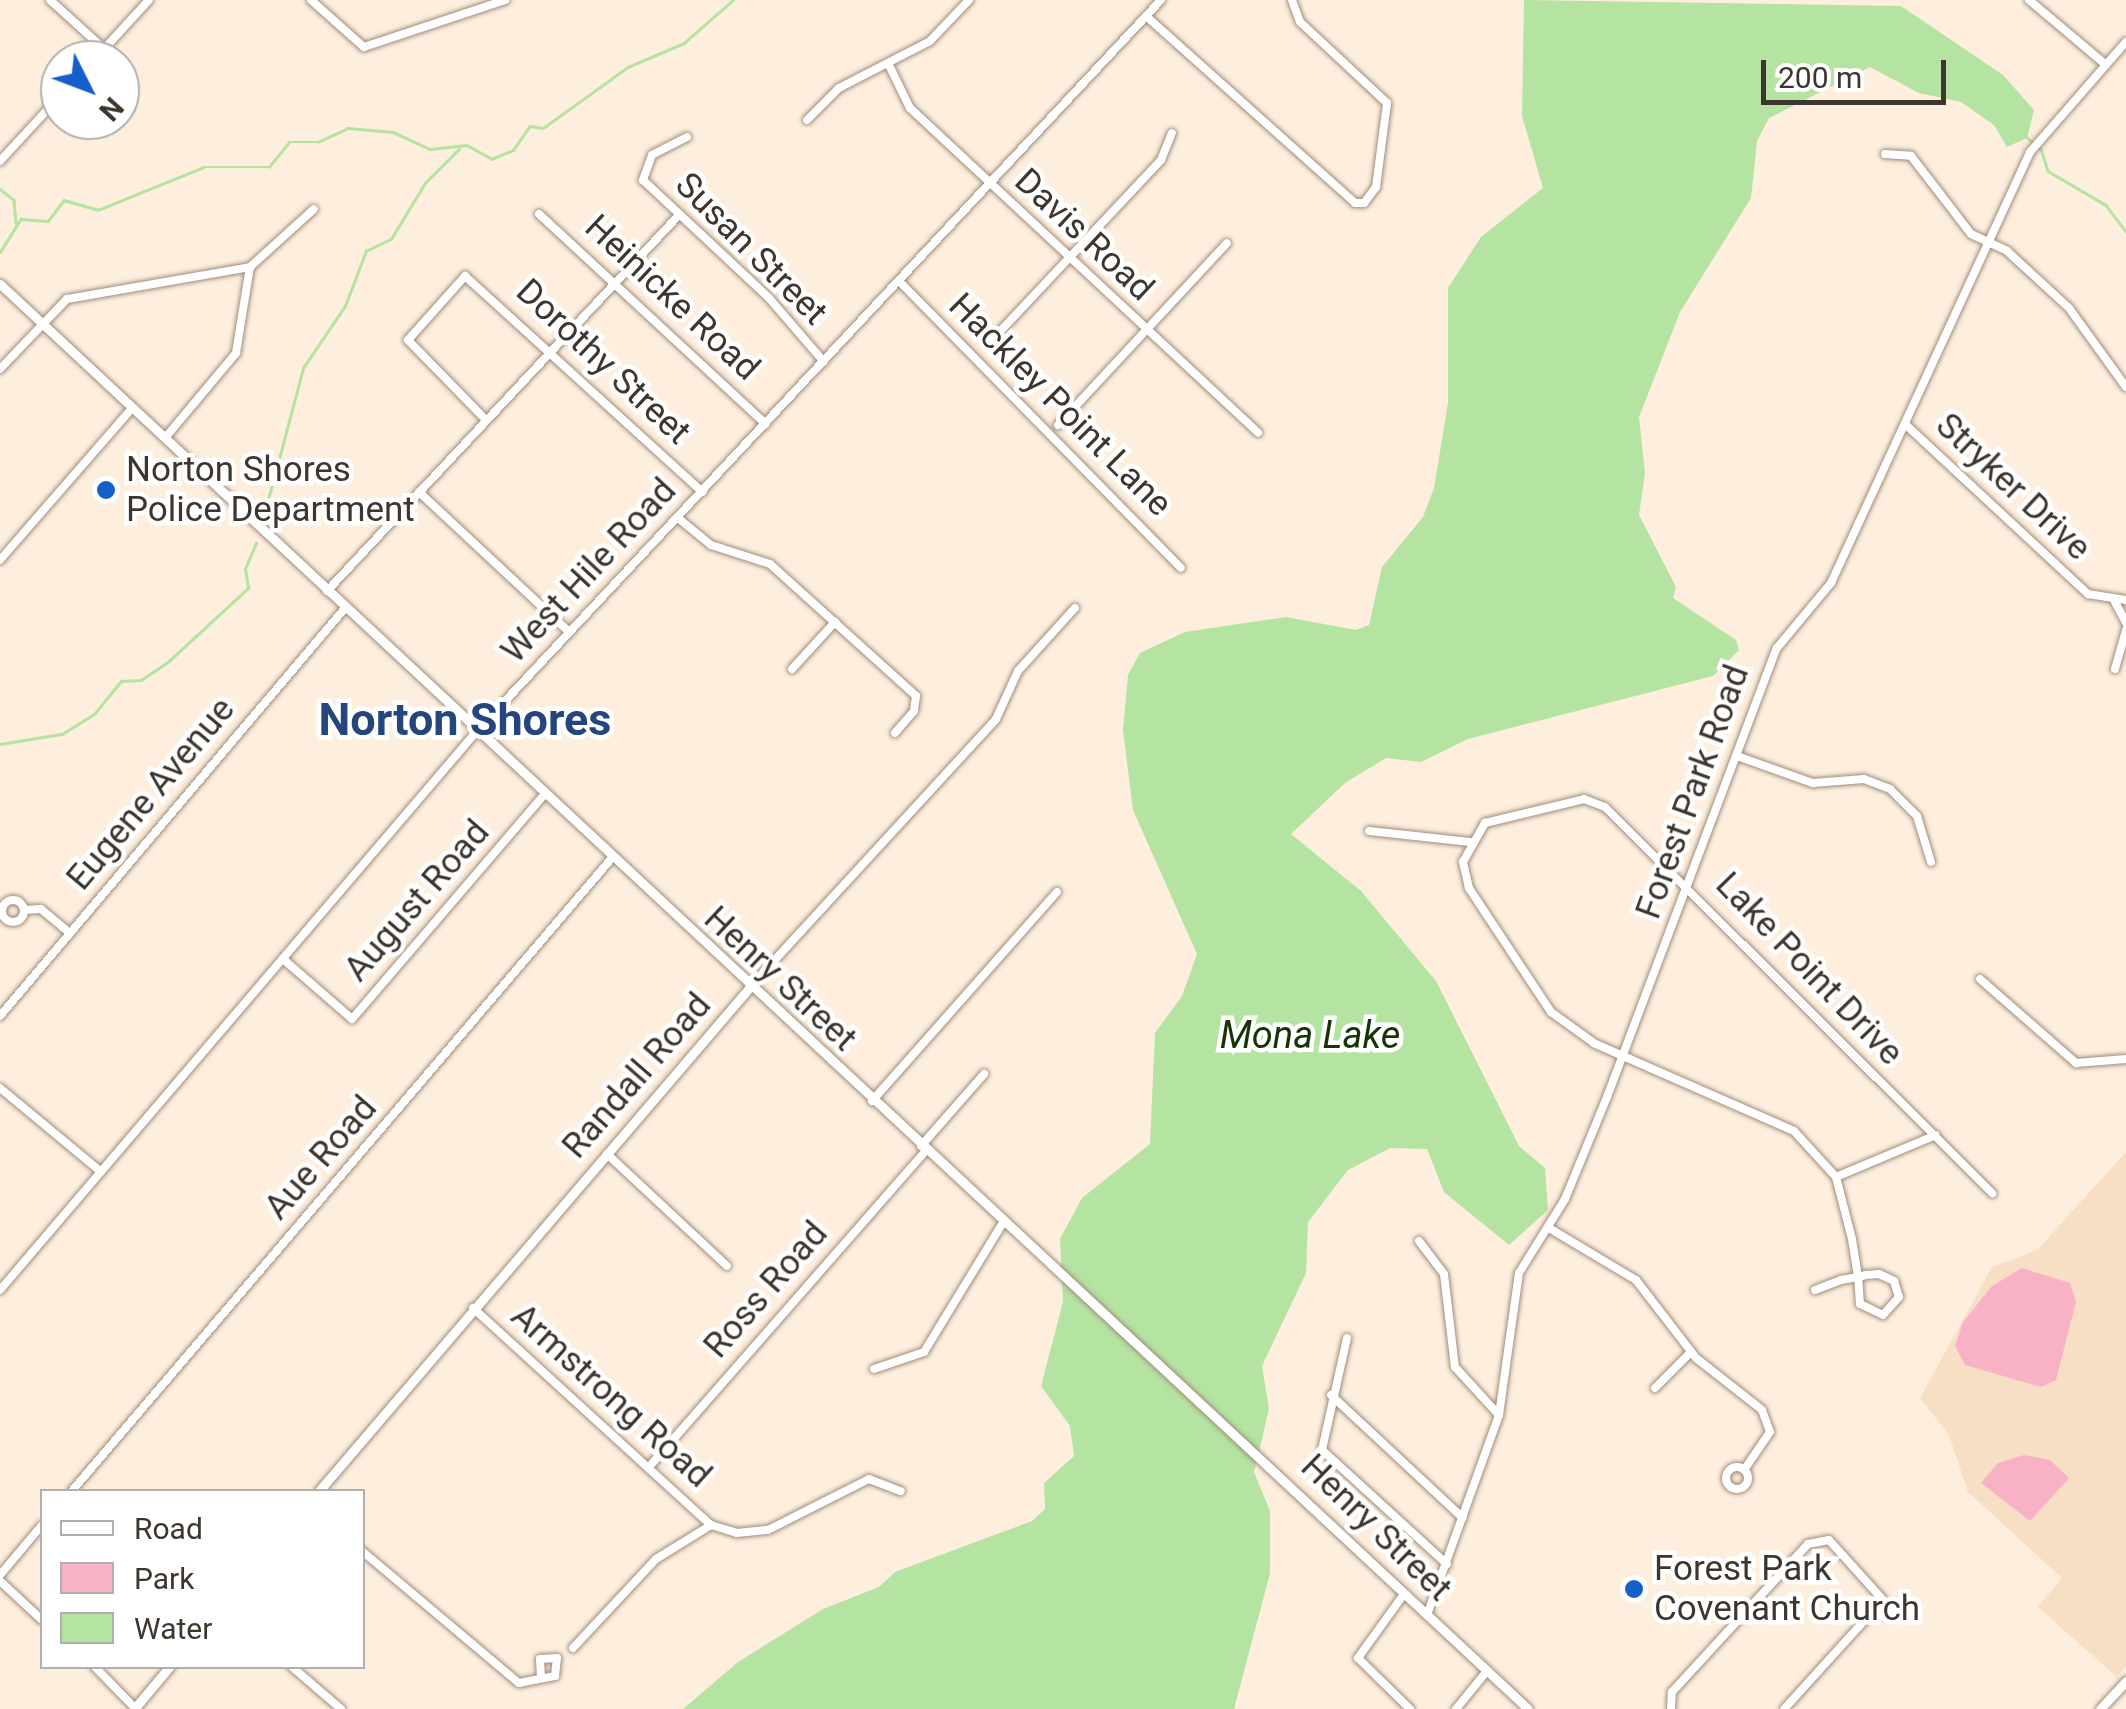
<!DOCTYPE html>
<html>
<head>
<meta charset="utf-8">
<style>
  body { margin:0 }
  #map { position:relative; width:2126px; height:1709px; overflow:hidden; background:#fdeede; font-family:Roboto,sans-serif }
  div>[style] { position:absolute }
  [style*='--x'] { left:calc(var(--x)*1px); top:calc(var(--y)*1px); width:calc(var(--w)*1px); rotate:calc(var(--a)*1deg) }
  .built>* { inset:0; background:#f7dfc5 }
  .green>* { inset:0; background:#f9b2c5 }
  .water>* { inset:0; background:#b4e3a2 }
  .stream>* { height:2.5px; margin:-1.25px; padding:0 1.25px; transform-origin:1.25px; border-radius:1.25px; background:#b4e3a2 }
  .roads { filter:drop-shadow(0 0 2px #9f8d7b) drop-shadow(0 0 2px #9f8d7b) }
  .minor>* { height:8px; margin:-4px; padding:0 4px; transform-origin:4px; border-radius:4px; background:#fff }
  .minor>.ring { margin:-4px; padding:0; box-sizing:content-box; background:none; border:8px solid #fff; border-radius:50% }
  .tertiary>* { height:9px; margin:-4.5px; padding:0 4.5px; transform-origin:4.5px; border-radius:4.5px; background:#fff }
  .dots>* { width:28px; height:28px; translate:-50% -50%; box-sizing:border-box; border:5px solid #fff; border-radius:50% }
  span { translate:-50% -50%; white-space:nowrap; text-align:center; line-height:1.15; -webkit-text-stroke:9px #fff; paint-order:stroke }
  .street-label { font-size:35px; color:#3d362e }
  .poi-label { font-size:35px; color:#3d362e }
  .left { translate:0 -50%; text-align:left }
  .water-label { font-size:38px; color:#163406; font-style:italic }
  .district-label { font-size:45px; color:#24467c; font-weight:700 }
  .legend { position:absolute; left:40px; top:1489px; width:325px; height:180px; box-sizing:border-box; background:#fff; border:2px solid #b1afab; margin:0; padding:12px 18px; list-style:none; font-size:30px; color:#3d362e }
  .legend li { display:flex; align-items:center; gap:20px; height:50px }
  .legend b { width:50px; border:2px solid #b1afab }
  .north { position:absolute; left:40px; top:40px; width:100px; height:100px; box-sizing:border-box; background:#fff; border:2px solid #b1afab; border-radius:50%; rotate:132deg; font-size:28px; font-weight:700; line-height:40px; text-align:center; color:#3d362e }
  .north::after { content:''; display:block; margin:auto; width:35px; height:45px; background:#155fca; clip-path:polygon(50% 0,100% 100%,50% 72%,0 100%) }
  .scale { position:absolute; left:1761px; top:60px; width:185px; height:45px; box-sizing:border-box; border:5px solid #3d362e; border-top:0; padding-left:12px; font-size:30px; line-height:35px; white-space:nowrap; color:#3d362e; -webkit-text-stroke:8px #fff; paint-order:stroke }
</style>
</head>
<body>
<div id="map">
  <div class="built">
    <i style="clip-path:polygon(2126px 1152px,2126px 1666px,2117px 1677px,2038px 1607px,2062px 1578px,1968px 1492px,1949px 1435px,1920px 1398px,1992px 1267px,2037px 1250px)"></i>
  </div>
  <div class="green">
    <i style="clip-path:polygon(2022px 1268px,2070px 1283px,2076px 1302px,2056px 1380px,2041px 1387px,1965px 1365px,1955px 1346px,1963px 1322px,1992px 1286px)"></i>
    <i style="clip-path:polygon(2024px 1455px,2050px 1460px,2069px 1478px,2030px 1521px,1981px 1483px,1998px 1463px)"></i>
  </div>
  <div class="water">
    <i style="clip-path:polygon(1524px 0,1901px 6px,2003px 75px,2034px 110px,2027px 138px,2007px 147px,1994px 125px,1961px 102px,1919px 93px,1870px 67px,1769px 118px,1757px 141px,1751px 198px,1680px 312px,1639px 417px,1645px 473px,1639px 515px,1676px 587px,1673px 598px,1736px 640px,1739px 650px,1713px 676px,1468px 739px,1421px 762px,1386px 758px,1345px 783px,1291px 834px,1361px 891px,1436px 981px,1519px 1146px,1545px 1168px,1548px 1210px,1509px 1245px,1444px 1192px,1427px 1149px,1390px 1148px,1348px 1170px,1308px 1222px,1306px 1273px,1262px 1366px,1269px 1409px,1254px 1472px,1270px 1511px,1270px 1573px,1234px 1709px,683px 1709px,738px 1662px,823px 1609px,879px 1587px,895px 1572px,1032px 1521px,1045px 1509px,1044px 1483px,1074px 1456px,1070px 1426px,1041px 1386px,1063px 1302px,1060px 1239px,1082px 1198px,1150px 1144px,1155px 1033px,1182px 996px,1197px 954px,1133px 810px,1123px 730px,1128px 675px,1140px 653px,1185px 632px,1286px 617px,1356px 630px,1369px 625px,1382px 567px,1423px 517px,1434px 488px,1448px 403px,1448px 288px,1481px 237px,1543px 188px,1522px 116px)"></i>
  </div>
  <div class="stream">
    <i style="--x:2025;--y:136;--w:21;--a:39"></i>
    <i style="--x:2041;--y:149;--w:23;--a:72"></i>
    <i style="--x:2048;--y:171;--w:67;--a:30.4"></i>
    <i style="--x:2106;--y:205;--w:34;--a:53"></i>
    <i style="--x:0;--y:189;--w:18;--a:38"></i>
    <i style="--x:14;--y:200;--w:23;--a:85"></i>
    <i style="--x:0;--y:252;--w:39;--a:-58"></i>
    <i style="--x:21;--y:219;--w:27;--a:4"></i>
    <i style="--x:48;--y:221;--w:26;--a:-53"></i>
    <i style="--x:64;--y:200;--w:35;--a:16"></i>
    <i style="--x:98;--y:210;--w:114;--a:-22.1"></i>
    <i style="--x:204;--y:167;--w:65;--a:0"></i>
    <i style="--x:269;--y:167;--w:32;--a:-51"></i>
    <i style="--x:289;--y:142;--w:29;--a:0"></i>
    <i style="--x:318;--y:142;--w:33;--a:-25"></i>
    <i style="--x:348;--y:128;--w:45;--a:5.1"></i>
    <i style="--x:393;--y:132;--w:41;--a:24.7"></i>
    <i style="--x:430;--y:149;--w:37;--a:-6"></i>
    <i style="--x:467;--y:145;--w:29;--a:29"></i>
    <i style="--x:492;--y:159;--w:23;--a:-23"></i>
    <i style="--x:513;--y:150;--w:29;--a:-55"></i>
    <i style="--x:530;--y:126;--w:13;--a:9"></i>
    <i style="--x:543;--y:128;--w:105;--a:-35.7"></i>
    <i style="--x:628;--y:67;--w:61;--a:-23.2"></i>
    <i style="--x:684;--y:43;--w:65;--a:-41.3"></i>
    <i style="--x:264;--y:515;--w:152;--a:-75.1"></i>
    <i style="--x:303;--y:368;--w:75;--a:-55.9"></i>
    <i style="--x:345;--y:306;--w:59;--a:-69.1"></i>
    <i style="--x:366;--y:251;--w:28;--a:-26"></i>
    <i style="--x:391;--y:239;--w:66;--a:-58.7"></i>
    <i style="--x:425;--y:183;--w:48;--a:-45"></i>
    <i style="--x:0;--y:744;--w:63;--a:-9.2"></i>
    <i style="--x:62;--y:734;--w:39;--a:-32"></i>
    <i style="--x:95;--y:713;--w:41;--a:-50.9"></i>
    <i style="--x:121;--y:681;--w:20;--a:-3"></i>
    <i style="--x:141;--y:680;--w:34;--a:-34"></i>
    <i style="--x:169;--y:661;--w:108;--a:-42.7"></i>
    <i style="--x:248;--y:588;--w:19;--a:-99"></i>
    <i style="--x:245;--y:569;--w:28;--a:-67"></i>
  </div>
  <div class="roads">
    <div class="minor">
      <i style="--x:50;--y:0;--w:73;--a:42.2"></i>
      <i style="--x:311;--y:0;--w:71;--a:41.6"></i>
      <i style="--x:364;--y:47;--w:149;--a:-18.4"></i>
      <i style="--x:2029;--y:0;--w:99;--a:40.1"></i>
      <i style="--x:1146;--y:16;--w:280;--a:41.8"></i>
      <i style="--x:1355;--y:203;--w:9;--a:0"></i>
      <i style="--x:1364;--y:203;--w:20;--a:-53"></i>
      <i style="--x:1376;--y:187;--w:85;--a:-82.5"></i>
      <i style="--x:1387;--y:103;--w:119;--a:-137"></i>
      <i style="--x:1300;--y:22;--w:23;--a:-110"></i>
      <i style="--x:94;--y:60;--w:81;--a:-47.5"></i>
      <i style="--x:889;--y:65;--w:48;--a:64"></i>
      <i style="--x:910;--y:108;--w:476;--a:43"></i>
      <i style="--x:807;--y:120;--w:45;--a:-45"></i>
      <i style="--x:839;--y:88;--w:102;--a:-27.3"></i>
      <i style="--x:930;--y:41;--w:57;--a:-46.4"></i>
      <i style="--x:687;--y:137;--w:39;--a:153"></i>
      <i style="--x:652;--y:155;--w:27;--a:110"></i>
      <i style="--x:643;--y:180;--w:173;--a:43.1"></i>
      <i style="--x:769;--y:298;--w:84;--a:49.3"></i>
      <i style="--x:1885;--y:154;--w:26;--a:4"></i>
      <i style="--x:1911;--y:156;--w:98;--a:52.4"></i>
      <i style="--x:1971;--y:234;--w:40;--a:25"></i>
      <i style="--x:2007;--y:251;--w:84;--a:42.6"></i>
      <i style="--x:2069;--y:308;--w:97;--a:54.2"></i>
      <i style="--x:0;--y:161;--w:88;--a:-47.3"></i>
      <i style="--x:539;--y:214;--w:309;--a:42.8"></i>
      <i style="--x:899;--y:281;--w:402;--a:45.5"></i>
      <i style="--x:992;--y:340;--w:247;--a:-46.8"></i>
      <i style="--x:1161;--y:160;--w:29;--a:-68"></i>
      <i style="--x:0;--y:369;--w:97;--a:-46.3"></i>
      <i style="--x:67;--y:299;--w:186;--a:-9.9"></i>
      <i style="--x:250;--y:267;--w:86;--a:-42.2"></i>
      <i style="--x:486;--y:420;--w:112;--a:-134.3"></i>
      <i style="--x:408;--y:340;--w:86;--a:-48.3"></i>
      <i style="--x:465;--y:276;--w:321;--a:42.3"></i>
      <i style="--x:1905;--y:424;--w:250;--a:42.9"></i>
      <i style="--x:2088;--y:594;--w:38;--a:9"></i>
      <i style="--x:1058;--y:425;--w:248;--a:-47.1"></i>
      <i style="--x:165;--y:438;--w:111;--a:-50.1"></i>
      <i style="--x:236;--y:353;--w:87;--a:-80.8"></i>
      <i style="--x:419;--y:492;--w:205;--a:43"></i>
      <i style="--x:678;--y:518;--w:43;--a:39.3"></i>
      <i style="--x:711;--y:545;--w:62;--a:17.9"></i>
      <i style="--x:770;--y:564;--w:197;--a:42.1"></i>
      <i style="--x:916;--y:696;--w:15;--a:98"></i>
      <i style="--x:914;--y:711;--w:29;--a:131"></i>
      <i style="--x:0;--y:560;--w:201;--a:-49"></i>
      <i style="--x:327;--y:591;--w:515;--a:-46.89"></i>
      <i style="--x:2115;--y:602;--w:24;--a:62"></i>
      <i style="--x:792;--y:669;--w:64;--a:-47.5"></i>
      <i style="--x:2115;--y:669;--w:41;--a:-74.2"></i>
      <i style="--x:1737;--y:756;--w:81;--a:19.6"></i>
      <i style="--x:1813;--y:783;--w:51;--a:-4.5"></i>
      <i style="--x:1864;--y:779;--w:28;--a:21"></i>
      <i style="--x:1890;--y:789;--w:38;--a:45"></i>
      <i style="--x:1917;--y:816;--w:48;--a:73.1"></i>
      <i style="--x:1369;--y:831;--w:102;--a:6.2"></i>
      <i class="ring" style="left:2px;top:900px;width:14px;height:14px"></i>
      <i style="--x:24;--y:910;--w:17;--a:-3"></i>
      <i style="--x:41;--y:909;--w:38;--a:40"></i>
      <i style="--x:283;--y:959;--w:91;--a:41"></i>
      <i style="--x:352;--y:1019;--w:295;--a:-49.4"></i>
      <i style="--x:1980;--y:979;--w:128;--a:41.2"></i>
      <i style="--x:2076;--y:1063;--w:50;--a:-4.6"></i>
      <i style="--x:749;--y:988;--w:365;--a:-47.4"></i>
      <i style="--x:996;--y:719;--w:53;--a:-65.4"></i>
      <i style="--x:1018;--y:671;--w:85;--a:-47.9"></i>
      <i style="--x:0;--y:1016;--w:534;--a:-49.78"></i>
      <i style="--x:0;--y:1088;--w:131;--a:39.7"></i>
      <i style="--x:872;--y:1101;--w:279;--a:-48.5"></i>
      <i style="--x:921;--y:1146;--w:96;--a:-48.8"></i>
      <i style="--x:607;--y:1154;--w:164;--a:43"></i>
      <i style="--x:1836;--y:1177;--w:108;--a:-22.8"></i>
      <i style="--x:1549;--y:1228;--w:101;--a:30.9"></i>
      <i style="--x:1636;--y:1280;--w:98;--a:52.4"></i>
      <i style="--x:1696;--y:1358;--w:84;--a:38.2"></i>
      <i style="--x:1762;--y:1410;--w:23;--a:70"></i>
      <i style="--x:1770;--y:1432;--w:46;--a:124.4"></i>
      <i style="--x:1419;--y:1241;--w:41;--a:52.9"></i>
      <i style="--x:1444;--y:1274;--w:94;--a:83.3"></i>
      <i style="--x:1455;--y:1367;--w:65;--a:47.5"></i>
      <i style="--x:0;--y:1290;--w:735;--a:-49.53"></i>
      <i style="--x:477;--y:731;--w:1001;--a:-46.9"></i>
      <i style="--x:1815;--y:1290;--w:28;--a:-21"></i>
      <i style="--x:1841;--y:1280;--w:17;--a:-10"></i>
      <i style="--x:1858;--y:1277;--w:8;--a:-14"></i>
      <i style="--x:1866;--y:1275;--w:13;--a:-4"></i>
      <i style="--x:1879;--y:1274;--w:17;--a:25"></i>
      <i style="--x:1894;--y:1281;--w:17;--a:73"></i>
      <i style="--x:1899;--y:1297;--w:24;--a:132"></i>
      <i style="--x:1883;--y:1315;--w:25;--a:-154"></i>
      <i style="--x:1860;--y:1304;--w:27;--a:-94"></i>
      <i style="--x:1858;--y:1277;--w:38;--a:-99"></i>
      <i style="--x:1852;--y:1239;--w:64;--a:-104.5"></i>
      <i style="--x:1836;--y:1177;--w:62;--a:-132.4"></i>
      <i style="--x:1794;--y:1131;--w:219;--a:-156.3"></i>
      <i style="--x:1594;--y:1043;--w:53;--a:-144.2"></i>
      <i style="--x:1551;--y:1012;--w:149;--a:-123.5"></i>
      <i style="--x:1469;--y:888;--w:27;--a:-103"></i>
      <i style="--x:1463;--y:862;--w:45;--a:-60.6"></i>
      <i style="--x:1485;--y:823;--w:102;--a:-13.6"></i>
      <i style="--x:1584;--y:799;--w:22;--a:21"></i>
      <i style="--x:1605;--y:807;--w:547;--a:44.93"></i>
      <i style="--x:473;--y:1308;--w:322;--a:42.4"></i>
      <i style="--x:1347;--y:1338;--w:115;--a:102.6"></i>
      <i style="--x:1322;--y:1450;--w:169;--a:42.4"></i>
      <i style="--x:874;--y:1369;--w:53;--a:-18.8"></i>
      <i style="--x:924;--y:1352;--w:153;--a:-58.6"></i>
      <i style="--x:1655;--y:1388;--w:51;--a:-45"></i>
      <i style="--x:1331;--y:1395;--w:180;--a:43"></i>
      <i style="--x:649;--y:1467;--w:420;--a:-48.8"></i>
      <i class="ring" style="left:1726px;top:1467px;width:14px;height:14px"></i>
      <i style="--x:71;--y:1492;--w:832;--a:-49.53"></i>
      <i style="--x:362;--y:1551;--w:205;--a:40.1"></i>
      <i style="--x:519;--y:1683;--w:37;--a:-11"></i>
      <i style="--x:555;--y:1676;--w:18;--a:-84"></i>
      <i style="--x:557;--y:1658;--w:17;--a:177"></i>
      <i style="--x:540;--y:1659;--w:17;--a:87"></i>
      <i style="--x:0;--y:1575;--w:65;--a:-50"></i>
      <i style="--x:0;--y:1581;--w:57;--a:42.9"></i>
      <i style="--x:1404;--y:1594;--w:79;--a:125.7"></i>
      <i style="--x:1358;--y:1658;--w:73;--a:44.4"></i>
      <i style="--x:1427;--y:1615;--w:213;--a:-70.2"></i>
      <i style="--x:1499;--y:1415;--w:143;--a:-82"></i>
      <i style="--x:1519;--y:1273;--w:87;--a:-58.1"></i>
      <i style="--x:1565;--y:1199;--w:110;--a:-67.6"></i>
      <i style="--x:1607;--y:1097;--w:480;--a:-69.3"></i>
      <i style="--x:1777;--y:648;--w:85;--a:-50.3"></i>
      <i style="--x:1831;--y:583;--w:475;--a:-65.2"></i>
      <i style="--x:2030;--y:152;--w:146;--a:-48.9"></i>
      <i style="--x:573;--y:1648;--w:122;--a:-47"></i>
      <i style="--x:656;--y:1559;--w:65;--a:-31.7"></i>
      <i style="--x:711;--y:1525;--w:27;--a:17"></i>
      <i style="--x:737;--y:1533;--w:31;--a:-6"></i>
      <i style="--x:768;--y:1530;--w:113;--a:-26.8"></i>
      <i style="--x:869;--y:1479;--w:34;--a:21"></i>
      <i style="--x:94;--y:1666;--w:60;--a:45.7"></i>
      <i style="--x:291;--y:1666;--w:66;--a:40.7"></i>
      <i style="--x:1456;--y:1709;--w:49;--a:-50.8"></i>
      <i style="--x:1671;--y:1709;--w:17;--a:-87"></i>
      <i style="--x:1672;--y:1692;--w:201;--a:-47.4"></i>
      <i style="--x:1808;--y:1544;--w:21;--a:-11"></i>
      <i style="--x:1829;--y:1540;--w:81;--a:48"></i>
      <i style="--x:1883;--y:1600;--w:147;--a:132.2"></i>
    </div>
    <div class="tertiary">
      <i style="--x:0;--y:284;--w:2089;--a:43"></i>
      <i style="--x:318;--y:1492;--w:663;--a:-49.46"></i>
      <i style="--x:134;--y:1709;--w:56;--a:-50.1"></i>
      <i style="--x:2100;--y:1709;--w:38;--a:-47"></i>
    </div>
  </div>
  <div class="dots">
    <i style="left:106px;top:490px;background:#155fca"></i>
    <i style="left:1634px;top:1589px;background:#155fca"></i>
  </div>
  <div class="street-label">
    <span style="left:1084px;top:235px;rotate:43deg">Davis Road</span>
    <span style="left:751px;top:249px;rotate:45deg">Susan Street</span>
    <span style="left:672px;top:298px;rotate:43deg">Heinicke Road</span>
    <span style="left:603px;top:362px;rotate:43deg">Dorothy Street</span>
    <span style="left:1060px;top:405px;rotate:45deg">Hackley Point Lane</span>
    <span style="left:2013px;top:487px;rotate:43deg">Stryker Drive</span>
    <span style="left:589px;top:571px;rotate:-47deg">West Hile Road</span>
    <span style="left:1693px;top:792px;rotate:-70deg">Forest Park Road</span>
    <span style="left:151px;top:794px;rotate:-50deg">Eugene Avenue</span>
    <span style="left:417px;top:901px;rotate:-49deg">August Road</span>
    <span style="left:1809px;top:969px;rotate:46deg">Lake Point Drive</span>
    <span style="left:780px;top:979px;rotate:43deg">Henry Street</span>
    <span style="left:637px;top:1076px;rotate:-49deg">Randall Road</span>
    <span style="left:321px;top:1158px;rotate:-49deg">Aue Road</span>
    <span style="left:766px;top:1290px;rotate:-49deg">Ross Road</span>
    <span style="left:611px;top:1396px;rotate:42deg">Armstrong Road</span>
    <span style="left:1376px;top:1528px;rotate:44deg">Henry Street</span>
  </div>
  <div class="poi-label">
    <span class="left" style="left:126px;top:490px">Norton Shores<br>Police Department</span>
    <span class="left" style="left:1654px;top:1589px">Forest Park<br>Covenant Church</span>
  </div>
  <div class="water-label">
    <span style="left:1310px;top:1036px">Mona Lake</span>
  </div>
  <div class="district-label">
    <span style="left:465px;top:720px">Norton Shores</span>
  </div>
  <ul class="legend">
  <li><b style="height:12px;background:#fff"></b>Road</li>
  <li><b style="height:28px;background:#f9b2c5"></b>Park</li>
  <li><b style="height:28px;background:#b4e3a2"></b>Water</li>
  </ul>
  <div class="north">N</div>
  <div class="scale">200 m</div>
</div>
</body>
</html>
